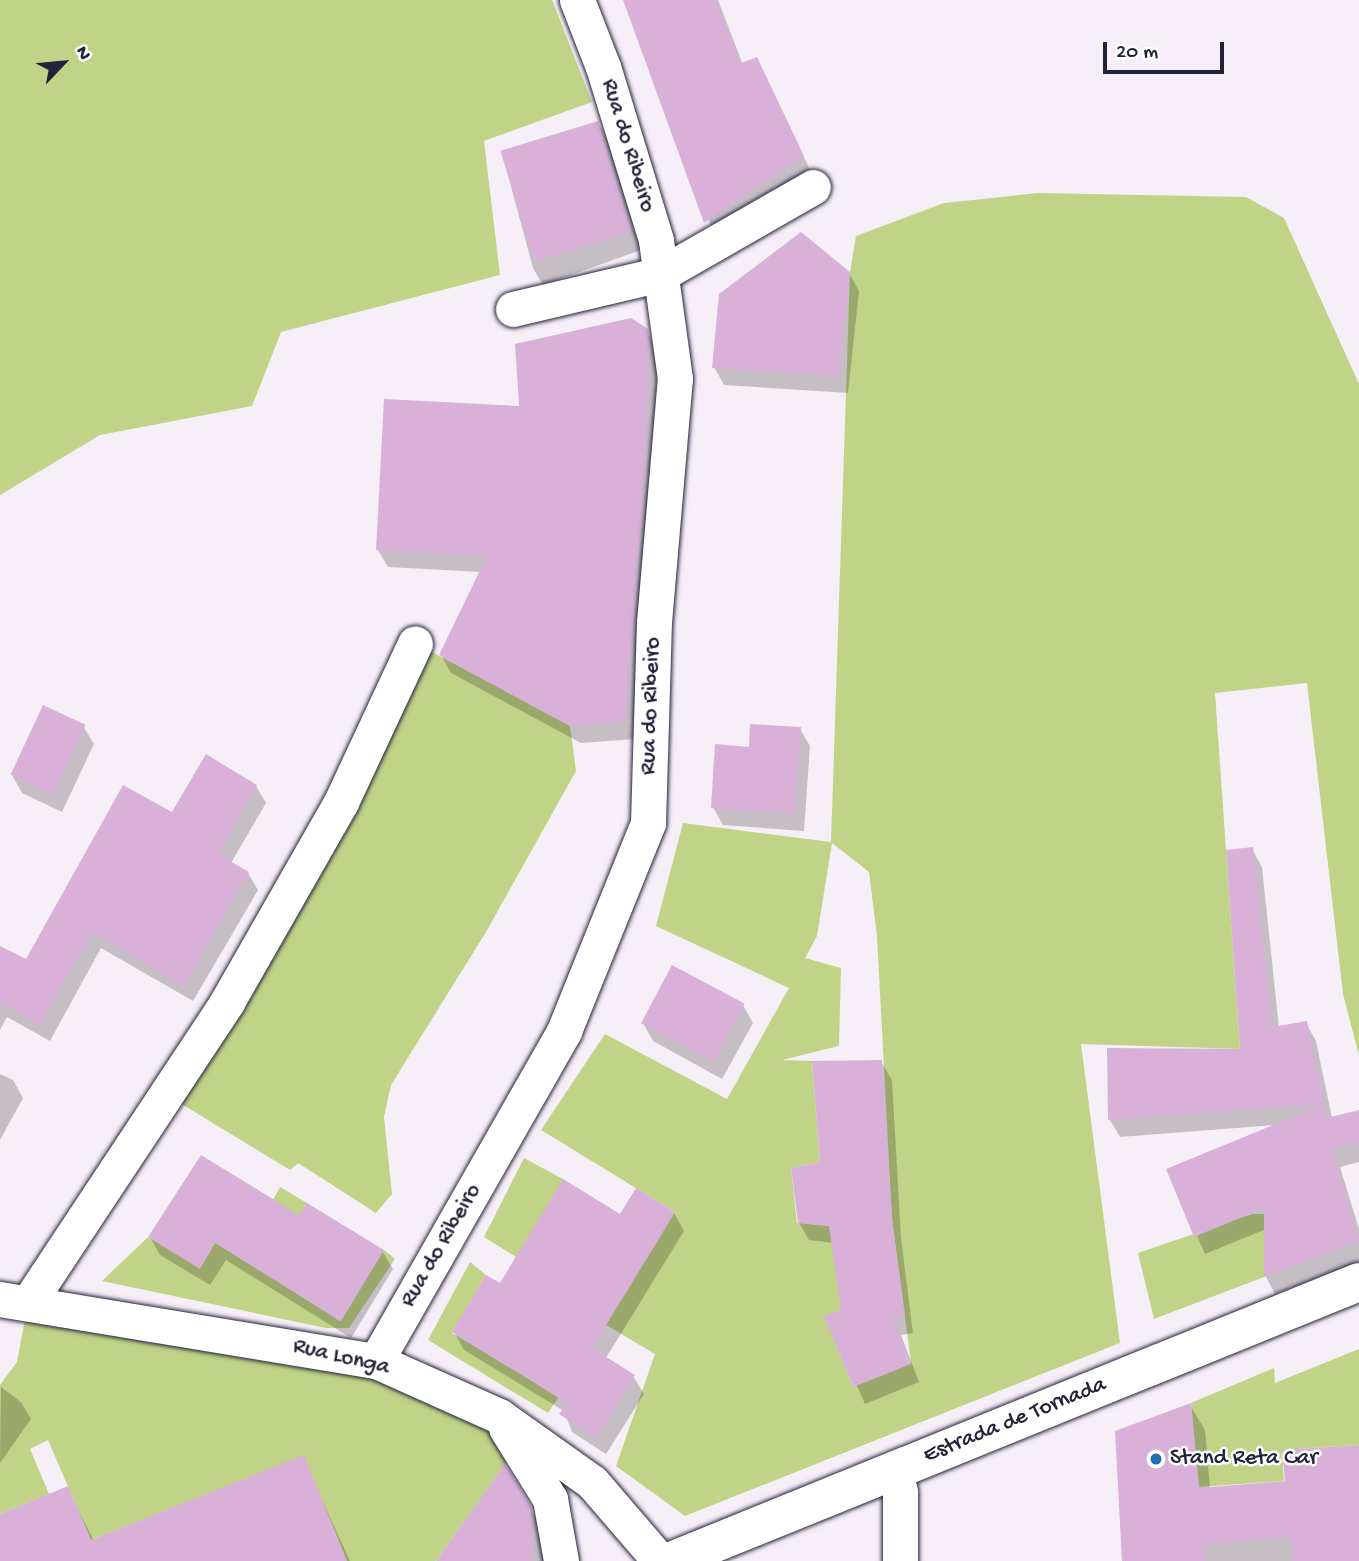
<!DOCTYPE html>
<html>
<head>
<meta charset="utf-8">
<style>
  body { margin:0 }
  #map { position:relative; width:1359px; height:1561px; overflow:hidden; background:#f7eff7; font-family:"Gochi Hand",sans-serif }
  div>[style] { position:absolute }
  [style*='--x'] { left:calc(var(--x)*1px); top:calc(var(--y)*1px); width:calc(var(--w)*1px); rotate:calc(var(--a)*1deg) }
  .green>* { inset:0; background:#c1d387 }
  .shadow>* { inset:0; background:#0003 }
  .building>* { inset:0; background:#d9b1d8; transform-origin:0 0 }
  .roads { filter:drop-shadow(0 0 2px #22223b) drop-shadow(0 0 2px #22223b) }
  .street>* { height:35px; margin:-17.5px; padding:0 17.5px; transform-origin:17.5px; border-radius:17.5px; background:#fff }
  .primary>* { height:38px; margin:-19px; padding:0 19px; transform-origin:19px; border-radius:19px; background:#fff }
  .dots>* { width:19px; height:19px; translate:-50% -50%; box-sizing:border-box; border:4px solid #fff; border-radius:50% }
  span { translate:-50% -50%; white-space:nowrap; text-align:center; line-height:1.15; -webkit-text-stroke:5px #fff; paint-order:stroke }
  .street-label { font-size:23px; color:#22223b }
  .poi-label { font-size:23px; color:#22223b }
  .left { translate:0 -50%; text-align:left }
  .north { position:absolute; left:28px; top:28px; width:70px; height:70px; -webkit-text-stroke:5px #fff; paint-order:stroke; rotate:64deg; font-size:19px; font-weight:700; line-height:28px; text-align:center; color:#22223b }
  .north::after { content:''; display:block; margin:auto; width:24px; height:32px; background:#22223b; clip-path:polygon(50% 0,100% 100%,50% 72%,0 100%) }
  .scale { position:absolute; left:1103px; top:42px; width:121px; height:32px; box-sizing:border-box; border:4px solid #22223b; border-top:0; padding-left:9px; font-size:21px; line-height:24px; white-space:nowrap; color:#22223b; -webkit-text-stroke:5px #fff; paint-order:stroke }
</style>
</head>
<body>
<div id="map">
  <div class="green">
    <i style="clip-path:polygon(0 0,552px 0,592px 102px,484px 141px,500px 275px,281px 332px,252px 406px,100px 435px,0 495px)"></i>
    <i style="clip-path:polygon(evenodd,1038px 193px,1246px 197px,1284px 218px,1359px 384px,1359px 1055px,1343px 994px,1307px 683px,1215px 693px,1240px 1049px,1081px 1044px,1120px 1343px,685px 1516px,616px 1466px,655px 1354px,606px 1325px,675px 1212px,541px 1130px,605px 1034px,727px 1099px,789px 988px,656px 926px,683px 823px,831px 842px,850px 272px,856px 236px,944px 203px,1038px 193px,832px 843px,869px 872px,877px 936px,892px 1219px,911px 1363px,853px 1387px,825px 1317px,870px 1298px,829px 1226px,797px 1223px,791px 1168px,820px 1162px,812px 1061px,782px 1060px,839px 1046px,841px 968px,805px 958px,817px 936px,832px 843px)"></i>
    <i style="clip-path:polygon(415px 643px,570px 726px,576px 771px,486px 932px,391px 1085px,384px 1117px,392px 1194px,376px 1213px,298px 1163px,290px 1170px,180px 1103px)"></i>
    <i style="clip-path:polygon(524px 1158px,563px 1179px,581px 1298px,484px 1237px)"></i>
    <i style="clip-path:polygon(250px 1185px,273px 1200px,280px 1187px,307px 1203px,264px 1273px,340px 1321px,384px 1250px,395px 1259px,349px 1328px,326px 1328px,102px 1281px,148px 1237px,200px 1268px)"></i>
    <i style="clip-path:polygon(1252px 1214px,1264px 1214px,1264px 1277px,1154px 1319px,1138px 1253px)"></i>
    <i style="clip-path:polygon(470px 1262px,486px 1275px,452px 1333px,542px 1387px,600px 1333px,548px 1413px,428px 1340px)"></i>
    <i style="clip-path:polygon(28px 1303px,376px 1361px,499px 1416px,509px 1459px,436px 1561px,344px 1561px,304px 1456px,91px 1540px,48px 1440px,30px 1449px,49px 1494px,0 1514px,0 1385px,17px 1362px)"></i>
    <i style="clip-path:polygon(1359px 1349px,1359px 1445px,1282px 1450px,1284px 1481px,1199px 1487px,1191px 1403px,1274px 1368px,1275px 1383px)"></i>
  </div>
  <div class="shadow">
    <i style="clip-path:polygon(625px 0,718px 0,743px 65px,757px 59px,812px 174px,716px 239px)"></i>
    <i style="clip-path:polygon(598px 123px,608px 140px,641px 250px,543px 285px,533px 268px,502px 153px)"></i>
    <i style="clip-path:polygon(849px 273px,859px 291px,848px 393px,724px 385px,714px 367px)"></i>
    <i style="clip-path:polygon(647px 330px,658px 357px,635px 739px,581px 743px,451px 673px,441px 655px,481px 572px,388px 567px,378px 550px,521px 408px)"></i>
    <i style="clip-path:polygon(83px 726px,94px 744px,62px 812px,22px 793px,12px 775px)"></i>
    <i style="clip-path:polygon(800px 729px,810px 746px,804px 831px,723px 825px,713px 807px,750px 749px)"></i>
    <i style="clip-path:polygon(256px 786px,266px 803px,231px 863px,248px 873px,258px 890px,193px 1001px,101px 948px,50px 1041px,7px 1017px,0 1030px,0 948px,27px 962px,173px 814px)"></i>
    <i style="clip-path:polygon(1252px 849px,1262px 867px,1279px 1028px,1306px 1023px,1316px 1041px,1332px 1118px,1359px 1115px,1359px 1162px,1340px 1167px,1359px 1229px,1359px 1262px,1275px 1294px,1266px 1277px,1266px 1229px,1205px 1254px,1168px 1170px,1275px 1125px,1120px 1137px,1110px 1120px,1242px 1050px)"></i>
    <i style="clip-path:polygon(743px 1005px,753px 1023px,722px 1079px,653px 1041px,643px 1023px)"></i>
    <i style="clip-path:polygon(881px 1062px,892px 1080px,901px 1238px,913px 1333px,901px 1335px,919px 1382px,865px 1404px,827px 1317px,843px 1311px,834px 1243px,809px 1240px,799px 1223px,822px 1164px)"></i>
    <i style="clip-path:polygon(0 1074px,13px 1080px,23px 1098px,0 1140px)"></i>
    <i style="clip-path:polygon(674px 1213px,684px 1231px,606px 1358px,633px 1376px,644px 1394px,606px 1454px,572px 1432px,564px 1411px,464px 1350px,454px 1332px,500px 1286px,620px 1217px)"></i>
    <i style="clip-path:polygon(300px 1218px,383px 1252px,393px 1269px,351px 1338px,226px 1260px,210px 1285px,160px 1255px,150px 1237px)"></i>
    <i style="clip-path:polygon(1px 1387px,21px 1402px,31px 1419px,0 1463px)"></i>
    <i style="clip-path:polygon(1190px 1405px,1205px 1430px,1210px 1489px,1286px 1483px,1359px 1447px,1359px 1561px,1123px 1561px)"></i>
    <i style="clip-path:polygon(303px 1458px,350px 1561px,0 1558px,0 1516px,67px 1488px,94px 1541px)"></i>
    <i style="clip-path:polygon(529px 1507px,545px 1534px,549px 1561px,438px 1561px)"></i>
  </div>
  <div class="building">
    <i style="clip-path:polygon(623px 0,716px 0,741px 63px,757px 57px,804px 156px,704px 223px)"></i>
    <i style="left:598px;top:121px;width:116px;height:102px;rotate:73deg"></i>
    <i style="clip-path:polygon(801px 232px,850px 272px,839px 376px,712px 368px,719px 294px)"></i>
    <i style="clip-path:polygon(631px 318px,648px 329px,649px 338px,646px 454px,626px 722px,570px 726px,439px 655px,487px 556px,376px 550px,384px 399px,519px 406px,515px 344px)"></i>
    <i style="left:43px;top:705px;width:47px;height:77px;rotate:25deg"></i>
    <i style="clip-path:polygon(750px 724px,801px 727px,795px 814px,711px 808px,715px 744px,749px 747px)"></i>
    <i style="clip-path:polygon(206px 754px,257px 785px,218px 854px,249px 872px,184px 986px,92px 932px,40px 1025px,0 1003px,0 946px,26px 959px,123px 785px,172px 812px)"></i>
    <i style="clip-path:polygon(1253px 847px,1272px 1027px,1307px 1021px,1324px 1104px,1108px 1120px,1107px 1048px,1240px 1049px,1226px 850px)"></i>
    <i style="left:672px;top:965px;width:82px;height:66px;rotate:28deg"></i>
    <i style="clip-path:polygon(882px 1060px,892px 1219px,905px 1316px,892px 1318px,911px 1364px,853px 1387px,824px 1316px,841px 1310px,829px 1226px,798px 1223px,791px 1168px,820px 1162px,812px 1061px)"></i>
    <i style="clip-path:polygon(1324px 1104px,1327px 1118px,1359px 1110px,1359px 1142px,1332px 1149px,1359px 1241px,1264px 1277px,1264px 1208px,1194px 1237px,1166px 1169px)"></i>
    <i style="clip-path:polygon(201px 1155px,299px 1215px,307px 1203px,384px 1250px,341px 1321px,215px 1243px,200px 1269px,148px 1237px)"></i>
    <i style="clip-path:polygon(563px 1179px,620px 1214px,636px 1188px,675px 1212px,592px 1348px,635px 1375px,596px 1438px,559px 1414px,567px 1403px,452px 1332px,486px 1275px,500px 1283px)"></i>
    <i style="clip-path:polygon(1191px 1403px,1199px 1488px,1285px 1481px,1282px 1450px,1359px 1445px,1359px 1561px,1292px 1561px,1290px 1537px,1204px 1545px,1205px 1561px,1122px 1561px,1115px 1431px)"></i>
    <i style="clip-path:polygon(304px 1455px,347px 1561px,0 1561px,0 1514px,68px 1486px,91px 1540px)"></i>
    <i style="clip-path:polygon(505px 1464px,531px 1506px,535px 1532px,532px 1561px,436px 1561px)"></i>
  </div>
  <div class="roads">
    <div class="street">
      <i style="--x:513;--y:309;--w:152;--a:-13.3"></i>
      <i style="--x:661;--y:274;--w:175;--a:-29.8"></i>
      <i style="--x:0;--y:1299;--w:381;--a:9.4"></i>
      <i style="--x:376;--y:1361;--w:135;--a:24.1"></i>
      <i style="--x:499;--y:1416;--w:114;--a:35.4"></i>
      <i style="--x:592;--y:1482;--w:104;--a:49.3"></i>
      <i style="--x:28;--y:1303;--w:361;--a:-56.5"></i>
      <i style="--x:227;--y:1002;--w:230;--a:-60.3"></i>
      <i style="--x:341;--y:802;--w:175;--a:-65"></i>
      <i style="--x:376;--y:1361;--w:380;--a:-60.3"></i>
      <i style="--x:564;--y:1031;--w:224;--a:-68"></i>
      <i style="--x:648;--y:823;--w:201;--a:-88.3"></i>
      <i style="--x:654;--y:622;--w:244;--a:-85.1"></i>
      <i style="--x:675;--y:379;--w:140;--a:-97.8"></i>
      <i style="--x:656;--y:240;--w:181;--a:-107"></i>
      <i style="--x:603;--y:67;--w:72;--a:-111.2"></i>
      <i style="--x:506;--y:1428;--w:84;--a:58.2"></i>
      <i style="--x:550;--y:1499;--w:63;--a:79.9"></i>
      <i style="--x:895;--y:1470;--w:23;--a:77"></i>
      <i style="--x:900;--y:1492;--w:69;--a:90"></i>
    </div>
    <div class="primary">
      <i style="--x:671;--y:1561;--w:742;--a:-22.07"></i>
    </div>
  </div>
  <div class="dots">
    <i style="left:1156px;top:1459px;background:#1f6fb2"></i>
  </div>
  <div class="street-label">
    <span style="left:627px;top:146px;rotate:73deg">Rua do Ribeiro</span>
    <span style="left:652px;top:706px;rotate:-88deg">Rua do Ribeiro</span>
    <span style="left:442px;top:1246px;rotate:-60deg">Rua do Ribeiro</span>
    <span style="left:341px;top:1358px;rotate:13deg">Rua Longa</span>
    <span style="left:1015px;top:1421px;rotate:-22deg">Estrada de Tornada</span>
  </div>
  <div class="poi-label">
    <span class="left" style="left:1170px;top:1459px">Stand Reta Car</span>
  </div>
  <div class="north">N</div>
  <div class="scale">20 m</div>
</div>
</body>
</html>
